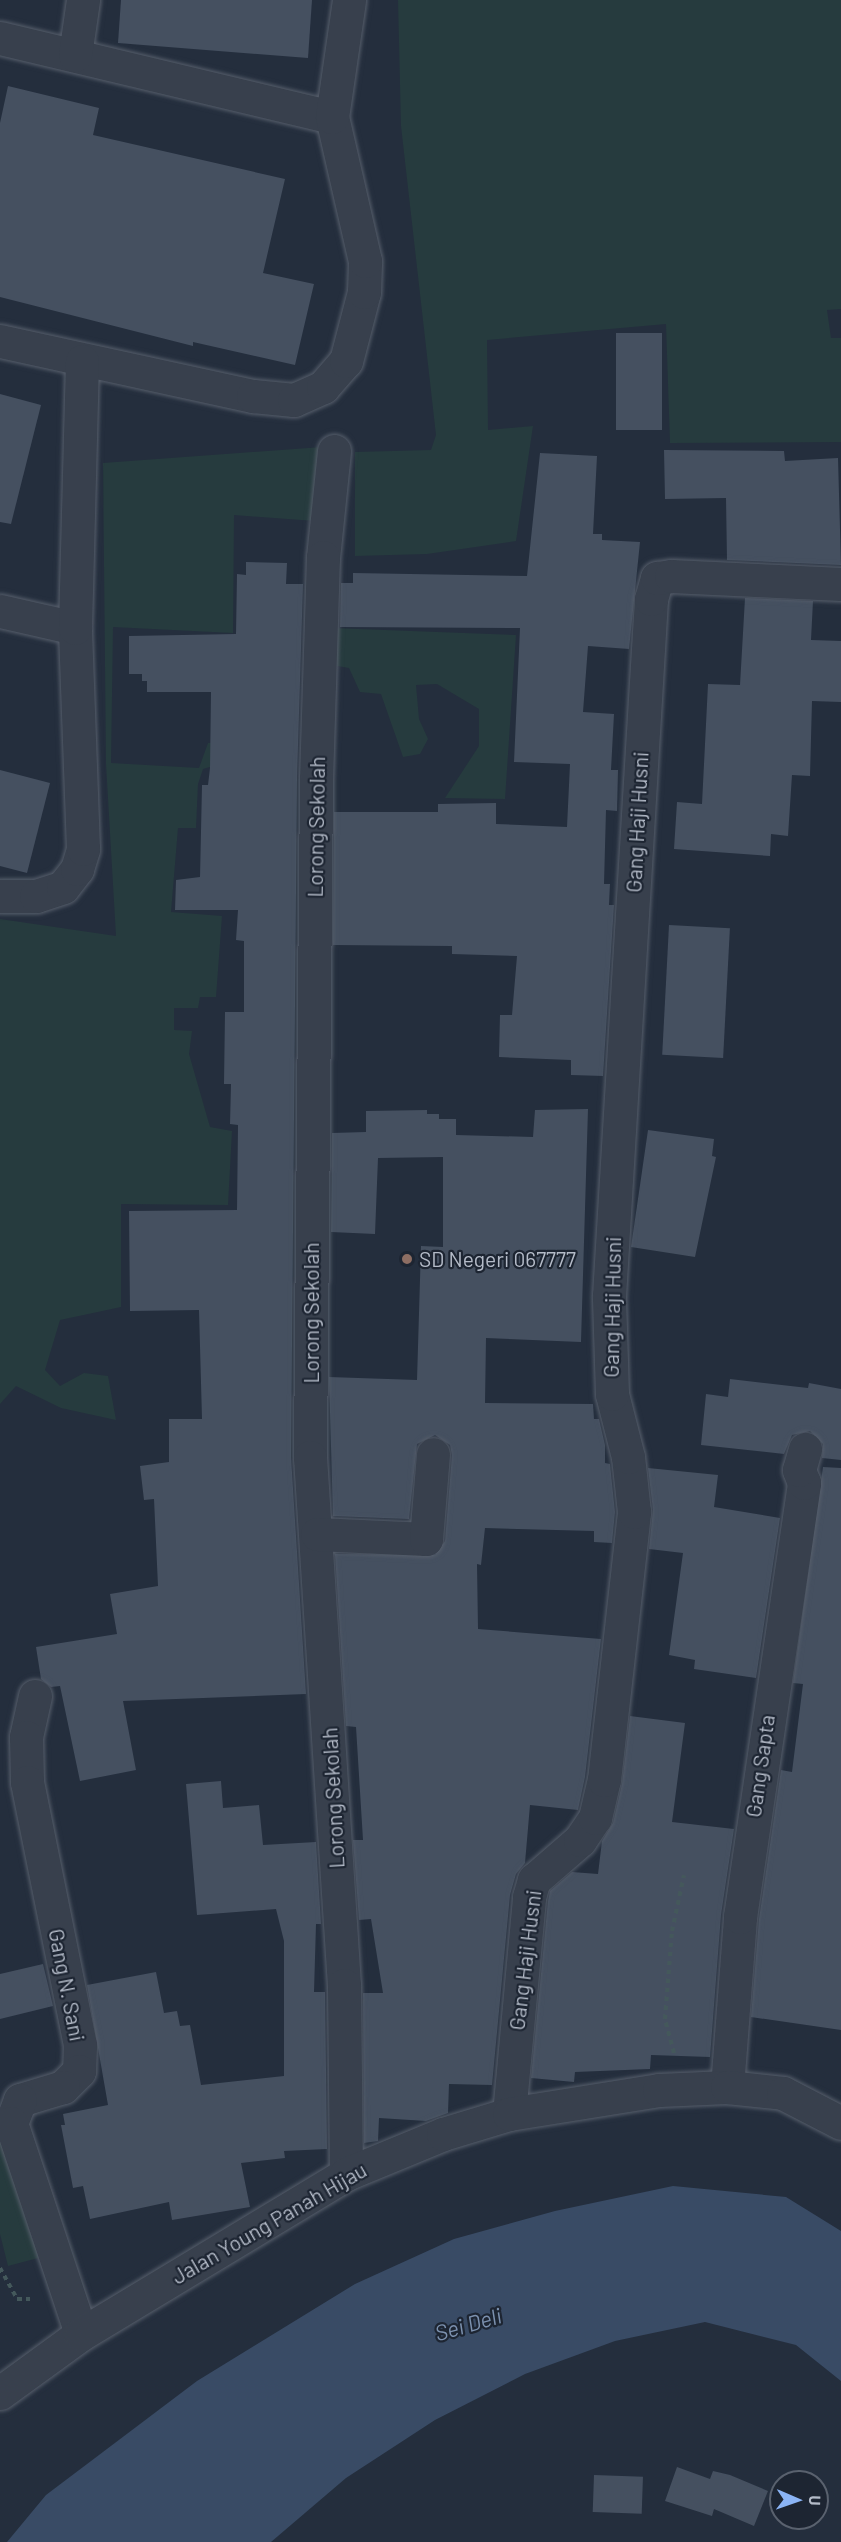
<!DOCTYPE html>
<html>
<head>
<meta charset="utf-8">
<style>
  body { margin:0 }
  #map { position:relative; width:841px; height:2542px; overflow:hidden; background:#242e3d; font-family:Barlow,sans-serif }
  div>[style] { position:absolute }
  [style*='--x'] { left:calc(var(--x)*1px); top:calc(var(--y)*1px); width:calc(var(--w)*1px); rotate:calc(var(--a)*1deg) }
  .green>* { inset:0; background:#263b3e }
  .water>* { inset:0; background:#394b65 }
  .building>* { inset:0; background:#455060; transform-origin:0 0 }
  .path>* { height:4px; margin-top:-2px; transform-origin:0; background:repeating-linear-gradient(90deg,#44585b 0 4.5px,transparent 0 9px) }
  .roads { filter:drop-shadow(0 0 2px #565e6b) drop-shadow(0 0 2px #565e6b) }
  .minor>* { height:33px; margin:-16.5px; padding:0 16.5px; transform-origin:16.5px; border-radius:16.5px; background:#38404d }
  .dots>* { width:16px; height:16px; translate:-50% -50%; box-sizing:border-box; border:3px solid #1d2532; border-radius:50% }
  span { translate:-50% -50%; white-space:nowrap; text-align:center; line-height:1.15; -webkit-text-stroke:4.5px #1d2532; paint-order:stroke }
  .street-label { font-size:21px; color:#b4bbc8 }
  .poi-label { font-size:21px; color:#b4bbc8 }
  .left { translate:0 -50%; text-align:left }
  .water-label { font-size:22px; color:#7c91af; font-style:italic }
  .north { position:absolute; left:769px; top:2470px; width:60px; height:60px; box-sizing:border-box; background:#1d2532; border:2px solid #59616e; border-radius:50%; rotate:92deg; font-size:16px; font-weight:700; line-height:24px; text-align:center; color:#b4bbc8 }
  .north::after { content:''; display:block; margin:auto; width:21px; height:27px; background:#8bb4f5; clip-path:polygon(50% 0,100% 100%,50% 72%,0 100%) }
</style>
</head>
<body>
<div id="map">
  <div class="green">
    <i style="clip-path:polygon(398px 0,841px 0,841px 309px,827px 310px,831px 338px,841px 338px,841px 442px,670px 443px,666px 324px,487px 340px,488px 430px,533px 426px,516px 541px,427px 554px,355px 556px,355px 452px,431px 450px,436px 435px,401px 126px)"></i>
    <i style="clip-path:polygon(322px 447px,315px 521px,234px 515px,233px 633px,113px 627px,111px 763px,199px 768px,208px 743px,219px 743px,220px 764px,203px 769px,198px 784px,196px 828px,178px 828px,171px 912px,222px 916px,216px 997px,200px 997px,198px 1008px,174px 1008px,174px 1030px,192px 1031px,189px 1054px,210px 1127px,232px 1131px,228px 1205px,121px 1204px,121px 1307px,60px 1320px,45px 1370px,60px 1386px,84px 1373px,108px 1376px,116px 1420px,61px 1408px,16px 1386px,0 1404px,0 919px,116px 936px,106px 764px,103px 463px)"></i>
    <i style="clip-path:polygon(332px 628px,516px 635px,505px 799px,445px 798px,479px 746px,479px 709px,437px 684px,416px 685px,419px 719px,428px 739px,420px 754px,403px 757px,381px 694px,360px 692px,349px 668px,331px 665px)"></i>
    <i style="clip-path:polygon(0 2113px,42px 2257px,8px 2266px,0 2234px)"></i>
  </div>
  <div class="water">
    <i style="clip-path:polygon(673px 2186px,786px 2197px,841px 2231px,841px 2381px,796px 2345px,705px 2322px,615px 2341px,525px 2374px,435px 2420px,346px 2478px,271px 2542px,7px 2542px,46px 2495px,197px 2381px,355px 2284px,454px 2239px,555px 2211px)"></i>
  </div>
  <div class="building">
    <i style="clip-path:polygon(121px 0,312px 0,308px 58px,118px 43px)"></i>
    <i style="clip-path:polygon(8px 86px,99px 108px,93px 135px,285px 179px,263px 273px,314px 284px,295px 365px,193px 342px,193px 346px,0 297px,0 123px)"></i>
    <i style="left:616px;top:333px;width:46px;height:97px"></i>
    <i style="clip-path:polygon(0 394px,41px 405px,11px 524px,0 522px)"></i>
    <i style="clip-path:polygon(664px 450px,784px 451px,785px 461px,838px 458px,841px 565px,727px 560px,726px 498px,665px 499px)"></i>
    <i style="clip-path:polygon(540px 453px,597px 456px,593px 534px,602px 534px,602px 540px,640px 542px,629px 649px,588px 646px,583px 712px,614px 714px,611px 770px,618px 770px,617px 811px,606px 810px,604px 884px,610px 884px,609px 905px,614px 905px,603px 1076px,571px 1075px,571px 1060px,499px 1057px,500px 1015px,512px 1015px,517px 956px,452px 954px,452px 946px,333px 945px,334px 812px,438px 812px,438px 804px,496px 803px,496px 824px,567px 827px,570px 764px,514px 762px,520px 628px,340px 627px,341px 583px,353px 583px,353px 573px,527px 576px)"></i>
    <i style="clip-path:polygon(246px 562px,287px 563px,286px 584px,303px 584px,297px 778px,291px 1457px,306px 1694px,123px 1701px,136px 1770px,80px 1781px,60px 1686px,51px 1687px,41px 1679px,36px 1647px,117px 1634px,110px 1594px,158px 1586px,154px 1499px,144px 1500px,140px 1466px,169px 1462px,169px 1419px,202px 1419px,199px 1310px,130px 1311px,129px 1211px,237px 1210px,238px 1125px,230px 1124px,231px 1084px,224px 1084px,225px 1012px,244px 1012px,244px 941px,236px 940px,238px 910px,175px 910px,176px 880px,200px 877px,202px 785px,208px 785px,210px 768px,211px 692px,147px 692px,147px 681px,142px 681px,142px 674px,129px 674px,129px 636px,236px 634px,237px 574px,246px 575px)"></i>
    <i style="clip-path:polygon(745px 598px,813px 601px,811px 640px,841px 641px,841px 702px,812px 701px,810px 776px,792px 775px,788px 836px,771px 834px,770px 856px,674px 849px,677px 802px,702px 804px,708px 684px,740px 685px)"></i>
    <i style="clip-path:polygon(0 770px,50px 783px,27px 873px,0 866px)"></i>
    <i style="left:669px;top:925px;width:61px;height:130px;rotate:3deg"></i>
    <i style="clip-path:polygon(588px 1109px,581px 1342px,486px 1338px,485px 1403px,593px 1404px,594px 1419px,599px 1419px,605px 1445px,605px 1463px,610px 1464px,615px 1512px,612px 1543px,594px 1542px,594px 1531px,485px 1528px,481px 1565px,477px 1564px,478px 1629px,601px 1639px,585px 1777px,578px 1810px,530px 1805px,525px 1863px,516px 1874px,510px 1895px,492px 2085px,449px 2084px,448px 2113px,426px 2121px,379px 2118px,378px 2141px,364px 2143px,363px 1993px,383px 1993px,371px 1919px,359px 1920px,353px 1840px,363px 1840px,356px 1727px,346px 1726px,335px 1554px,435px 1555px,445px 1541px,452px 1455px,450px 1445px,435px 1435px,417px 1444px,409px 1519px,333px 1516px,329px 1377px,417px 1380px,421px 1246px,443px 1247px,443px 1157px,378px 1158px,375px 1234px,331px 1232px,332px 1133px,366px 1132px,366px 1111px,427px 1110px,427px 1114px,439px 1114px,439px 1119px,456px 1119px,456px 1135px,533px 1137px,535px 1110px)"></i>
    <i style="clip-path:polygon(648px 1130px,714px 1139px,712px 1156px,716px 1157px,695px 1257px,631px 1247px)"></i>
    <i style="clip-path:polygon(730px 1379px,808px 1388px,809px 1383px,841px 1389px,841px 1460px,822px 1458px,823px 1444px,810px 1431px,792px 1435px,784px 1454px,701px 1445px,706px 1394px,728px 1397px)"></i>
    <i style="clip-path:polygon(823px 1467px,841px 1468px,841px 2030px,751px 2017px,759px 1919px,781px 1770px,792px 1772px,803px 1684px,793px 1683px)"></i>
    <i style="clip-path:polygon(648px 1468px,718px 1475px,714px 1507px,780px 1518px,756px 1678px,694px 1669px,695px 1660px,669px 1655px,683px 1553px,649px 1549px,653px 1510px)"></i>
    <i style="clip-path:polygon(630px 1716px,685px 1723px,672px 1822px,734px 1829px,721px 1915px,710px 2057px,651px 2055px,650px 2069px,575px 2072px,574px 2082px,531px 2078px,548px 1901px,550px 1891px,572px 1872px,598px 1874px,602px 1841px,613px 1823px,622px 1784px)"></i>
    <i style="clip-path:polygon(221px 1781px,223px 1808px,259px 1805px,263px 1845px,316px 1842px,321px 1924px,316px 1924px,314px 1992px,325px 1992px,327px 2149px,284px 2151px,285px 2158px,241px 2163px,250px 2207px,172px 2220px,169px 2202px,90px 2219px,83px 2186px,73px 2188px,61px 2125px,65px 2125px,63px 2114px,108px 2105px,87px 1985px,156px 1972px,164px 2013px,177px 2011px,180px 2026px,190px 2025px,201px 2085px,284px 2076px,284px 1941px,276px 1909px,197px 1915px,186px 1784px)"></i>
    <i style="clip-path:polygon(43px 1964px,53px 2006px,0 2019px,0 1974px)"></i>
    <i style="clip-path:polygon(677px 2467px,710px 2479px,713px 2471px,730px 2475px,768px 2491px,754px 2526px,714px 2509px,712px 2516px,665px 2501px)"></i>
    <i style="left:594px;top:2475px;width:49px;height:37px;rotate:2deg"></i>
  </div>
  <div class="path">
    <i style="--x:674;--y:2053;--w:35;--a:-105"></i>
    <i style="--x:665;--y:2019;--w:88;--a:-85.5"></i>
    <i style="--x:672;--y:1931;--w:57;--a:-77.9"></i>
    <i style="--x:0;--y:2268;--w:35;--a:61"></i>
    <i style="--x:17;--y:2299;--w:15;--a:0"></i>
  </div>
  <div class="roads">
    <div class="minor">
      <i style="--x:0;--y:38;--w:341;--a:13.4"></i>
      <i style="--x:75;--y:55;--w:56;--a:-81.7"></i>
      <i style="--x:0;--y:341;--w:259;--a:12.3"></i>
      <i style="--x:253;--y:396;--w:41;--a:5.6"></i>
      <i style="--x:294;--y:400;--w:32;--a:-24"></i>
      <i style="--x:323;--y:387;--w:35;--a:-49"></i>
      <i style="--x:346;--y:361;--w:71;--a:-75.4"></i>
      <i style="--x:364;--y:292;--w:31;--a:-88"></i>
      <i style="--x:365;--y:261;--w:148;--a:-102.9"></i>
      <i style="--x:332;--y:117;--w:118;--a:-81.7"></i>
      <i style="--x:334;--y:451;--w:107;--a:95.9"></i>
      <i style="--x:323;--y:557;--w:222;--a:91.8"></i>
      <i style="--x:316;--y:779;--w:678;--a:90.51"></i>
      <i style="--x:310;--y:1457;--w:529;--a:86.32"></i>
      <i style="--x:344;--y:1985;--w:189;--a:89.4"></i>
      <i style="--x:0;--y:611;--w:77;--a:12.8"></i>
      <i style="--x:0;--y:896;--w:36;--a:0"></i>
      <i style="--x:36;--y:896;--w:28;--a:-18"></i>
      <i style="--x:63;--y:887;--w:23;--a:-52"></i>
      <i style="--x:77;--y:869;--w:21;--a:-73"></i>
      <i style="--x:83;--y:849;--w:221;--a:-92.1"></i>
      <i style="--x:75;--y:628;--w:267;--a:-88.5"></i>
      <i style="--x:317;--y:1534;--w:109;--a:2.6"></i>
      <i style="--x:426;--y:1539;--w:85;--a:-85.3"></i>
      <i style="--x:35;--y:1696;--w:42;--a:102.4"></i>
      <i style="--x:26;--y:1737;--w:45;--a:88.7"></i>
      <i style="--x:27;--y:1782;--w:268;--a:78.6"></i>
      <i style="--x:80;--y:2045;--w:26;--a:92"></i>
      <i style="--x:79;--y:2071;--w:23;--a:135"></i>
      <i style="--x:63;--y:2087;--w:45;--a:163.2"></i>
      <i style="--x:20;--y:2100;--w:25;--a:111"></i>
      <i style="--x:11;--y:2123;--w:222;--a:71.6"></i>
      <i style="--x:727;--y:2087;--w:170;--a:-85.6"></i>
      <i style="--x:740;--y:1917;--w:439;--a:-81.6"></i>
      <i style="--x:804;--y:1483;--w:14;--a:-111"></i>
      <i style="--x:799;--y:1470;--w:22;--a:-74"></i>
      <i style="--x:509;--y:2114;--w:218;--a:-84.7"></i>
      <i style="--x:529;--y:1897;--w:18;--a:-74"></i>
      <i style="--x:534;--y:1880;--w:61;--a:-41"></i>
      <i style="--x:580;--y:1840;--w:27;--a:-56"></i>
      <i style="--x:595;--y:1818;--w:39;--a:-77"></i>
      <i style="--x:604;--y:1780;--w:270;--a:-83.6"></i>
      <i style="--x:634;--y:1512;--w:55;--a:-96.2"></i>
      <i style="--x:628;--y:1457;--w:65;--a:-104.3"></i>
      <i style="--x:612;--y:1394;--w:98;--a:-91.8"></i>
      <i style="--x:609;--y:1296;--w:698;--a:-86.55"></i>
      <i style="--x:651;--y:599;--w:22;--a:-74"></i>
      <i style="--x:657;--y:578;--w:14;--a:-8"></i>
      <i style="--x:671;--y:576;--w:170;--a:2.7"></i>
      <i style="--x:0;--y:2393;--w:100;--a:-36.1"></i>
      <i style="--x:81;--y:2334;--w:310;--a:-31.1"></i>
      <i style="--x:346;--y:2174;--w:105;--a:-22.4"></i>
      <i style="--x:443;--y:2134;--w:69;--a:-16.9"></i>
      <i style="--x:509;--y:2114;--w:152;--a:-9.1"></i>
      <i style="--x:659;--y:2090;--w:68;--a:-2.5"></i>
      <i style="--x:727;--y:2087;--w:56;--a:6.1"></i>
      <i style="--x:783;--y:2093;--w:65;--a:27.3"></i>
    </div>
  </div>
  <div class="dots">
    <i style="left:407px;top:1259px;background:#8d6e63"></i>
  </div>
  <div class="street-label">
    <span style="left:637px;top:822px;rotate:-87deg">Gang Haji Husni</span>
    <span style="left:316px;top:827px;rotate:-89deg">Lorong Sekolah</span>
    <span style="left:612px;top:1307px;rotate:-89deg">Gang Haji Husni</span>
    <span style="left:311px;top:1313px;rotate:-90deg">Lorong Sekolah</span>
    <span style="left:760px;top:1766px;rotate:-82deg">Gang Sapta</span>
    <span style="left:333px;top:1798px;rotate:-93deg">Lorong Sekolah</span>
    <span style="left:525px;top:1960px;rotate:-83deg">Gang Haji Husni</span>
    <span style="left:67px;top:1985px;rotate:79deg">Gang N. Sani</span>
    <span style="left:269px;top:2223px;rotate:-30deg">Jalan Young Panah Hijau</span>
  </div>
  <div class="poi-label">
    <span class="left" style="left:419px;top:1259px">SD Negeri 067777</span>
  </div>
  <div class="water-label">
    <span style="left:468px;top:2324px;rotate:-16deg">Sei Deli</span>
  </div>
  <div class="north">U</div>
</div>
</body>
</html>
